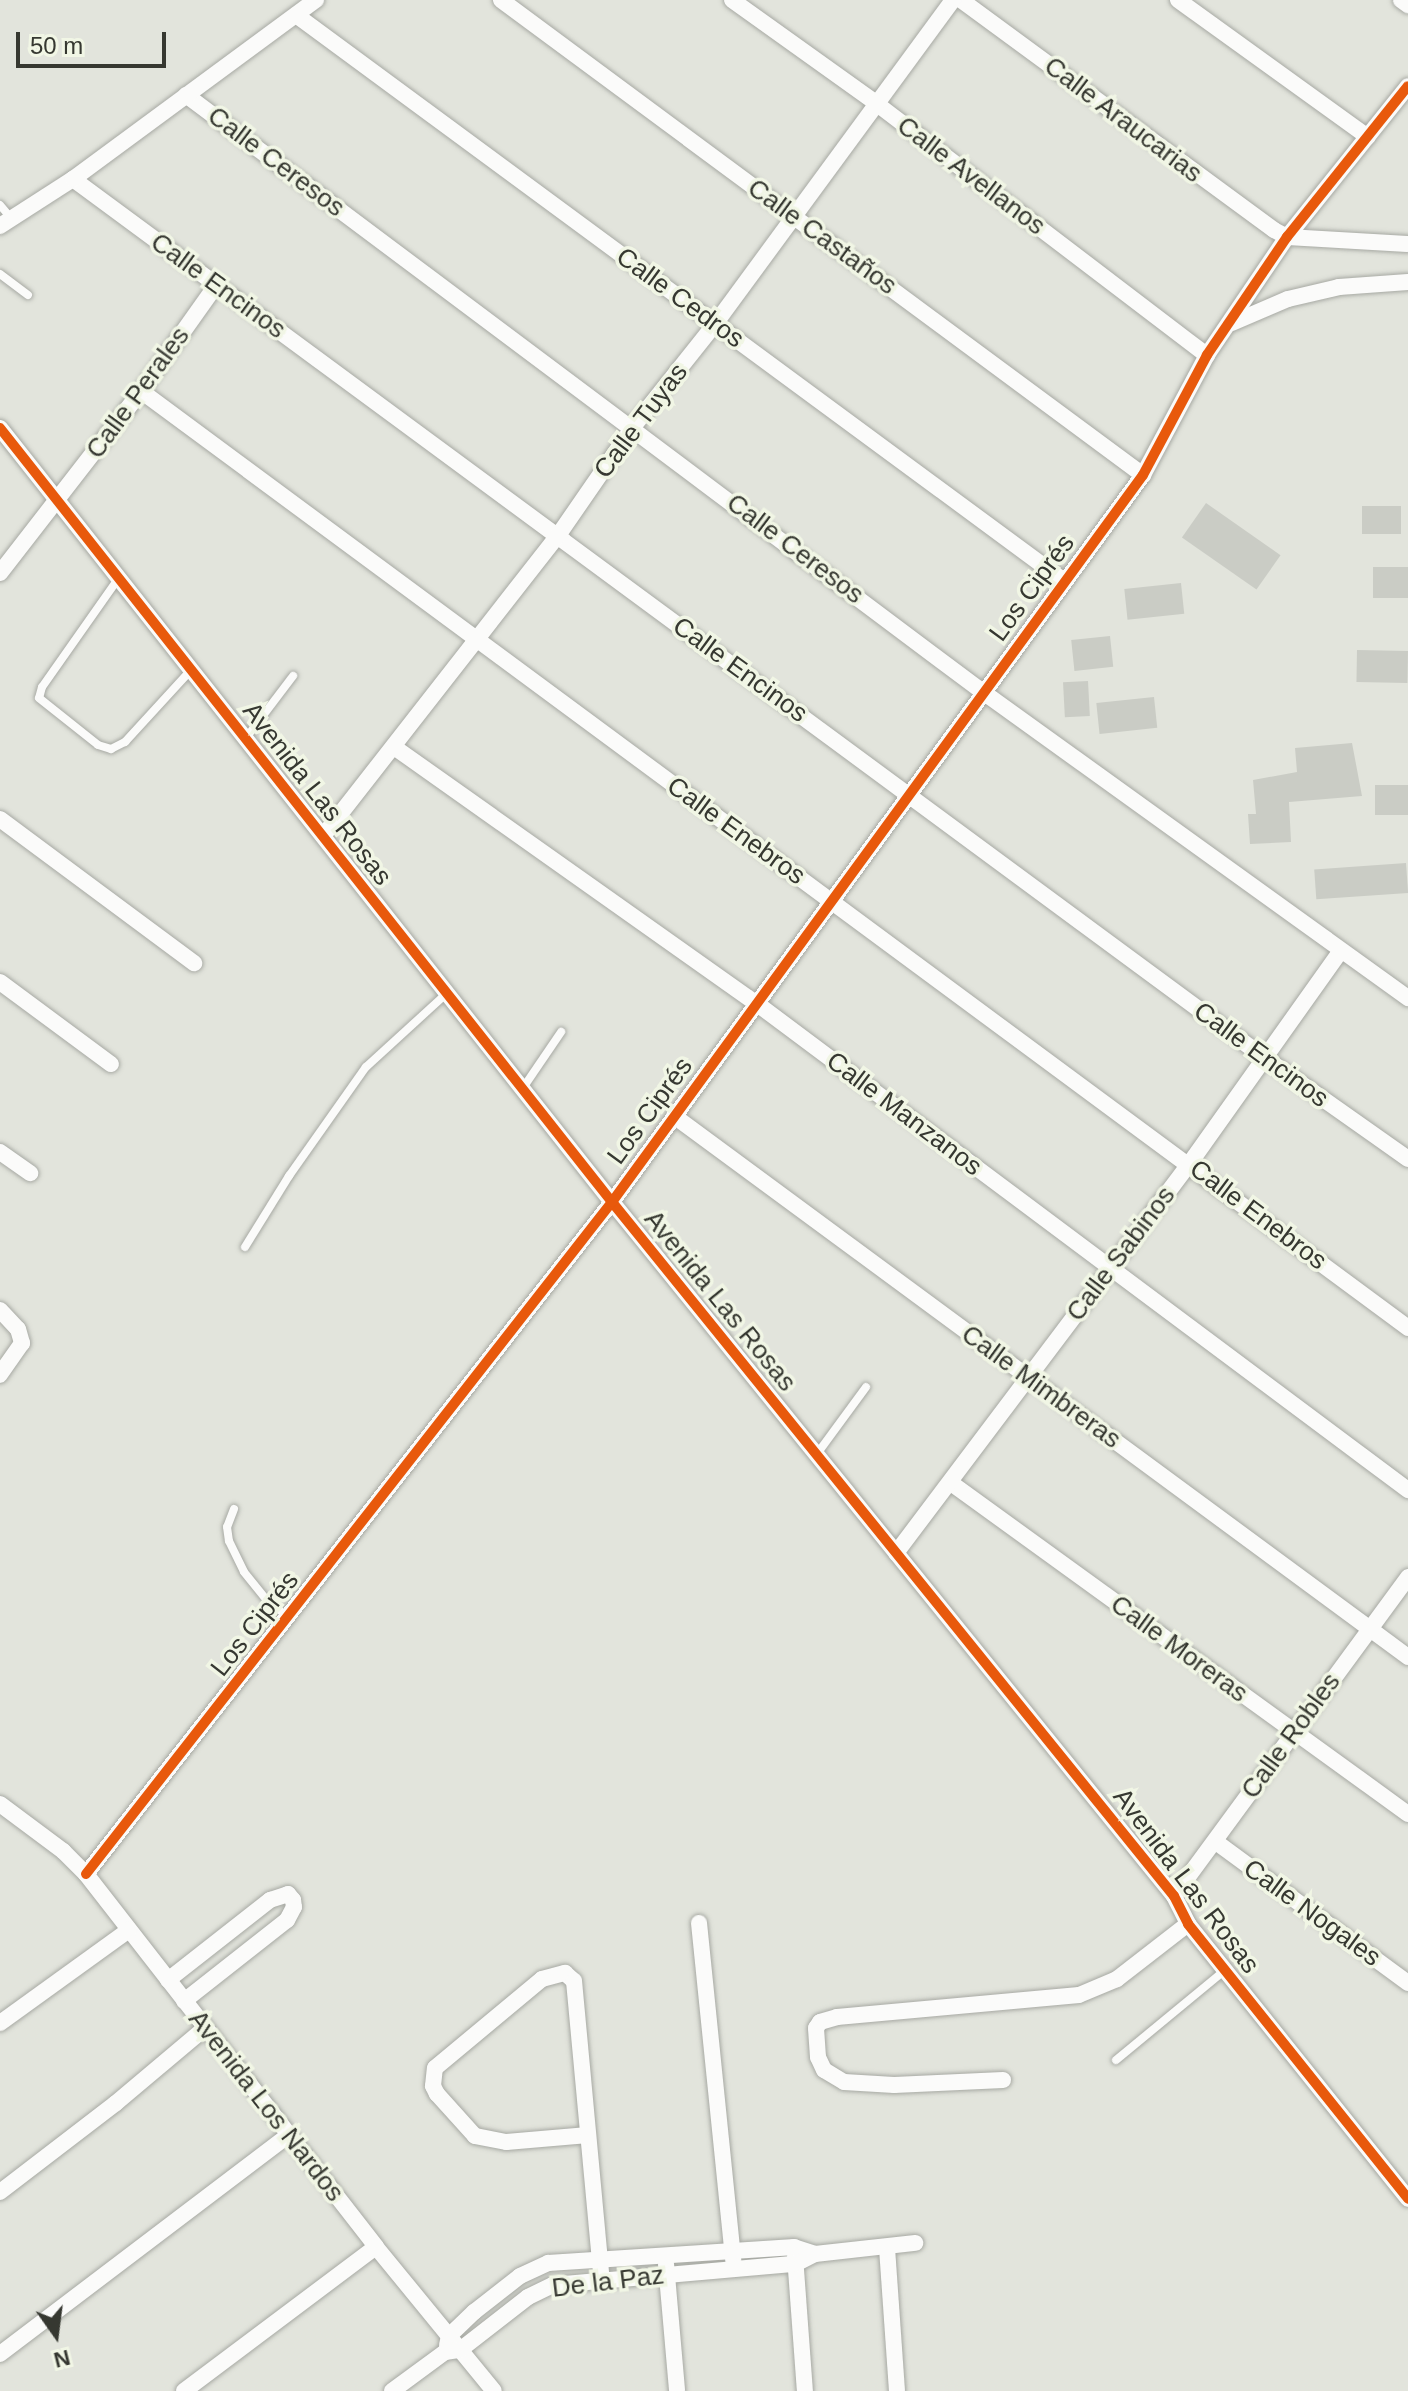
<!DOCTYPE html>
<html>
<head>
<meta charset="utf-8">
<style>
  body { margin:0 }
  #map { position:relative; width:1408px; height:2391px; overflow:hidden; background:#e2e4dc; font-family:Arial,sans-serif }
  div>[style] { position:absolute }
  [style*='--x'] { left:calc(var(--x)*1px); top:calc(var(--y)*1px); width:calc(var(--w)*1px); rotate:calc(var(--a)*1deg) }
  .building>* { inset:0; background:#caccc5; transform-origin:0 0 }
  .roads { filter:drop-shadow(0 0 2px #a7a9a3) drop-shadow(0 0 2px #a7a9a3) }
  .service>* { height:8px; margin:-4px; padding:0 4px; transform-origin:4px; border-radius:4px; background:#fbfbfa }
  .minor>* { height:16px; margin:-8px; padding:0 8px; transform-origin:8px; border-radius:8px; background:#fbfbfa }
  .cycleway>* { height:10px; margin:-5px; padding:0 5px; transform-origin:5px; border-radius:5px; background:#e8590c }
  span { translate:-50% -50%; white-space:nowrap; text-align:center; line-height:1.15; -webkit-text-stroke:7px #f1f6e5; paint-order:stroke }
  .street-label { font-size:26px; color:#363831 }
  .north { position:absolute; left:16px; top:2295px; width:80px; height:80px; -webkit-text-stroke:6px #f1f6e5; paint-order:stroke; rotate:166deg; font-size:22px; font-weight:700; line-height:32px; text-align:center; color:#363831 }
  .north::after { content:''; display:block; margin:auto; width:28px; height:36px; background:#363831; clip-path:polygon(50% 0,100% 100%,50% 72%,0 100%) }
  .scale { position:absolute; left:16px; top:32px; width:150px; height:36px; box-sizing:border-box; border:4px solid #363831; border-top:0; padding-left:10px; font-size:24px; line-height:28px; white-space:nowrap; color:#363831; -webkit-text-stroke:6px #f1f6e5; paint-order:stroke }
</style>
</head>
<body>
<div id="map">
  <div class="building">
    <i style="left:1206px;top:503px;width:91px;height:42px;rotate:35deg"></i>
    <i style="left:1401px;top:506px;width:28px;height:39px;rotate:90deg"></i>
    <i style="left:1408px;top:567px;width:31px;height:35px;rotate:90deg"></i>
    <i style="left:1181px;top:583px;width:31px;height:57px;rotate:84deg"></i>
    <i style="left:1110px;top:636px;width:31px;height:39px;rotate:84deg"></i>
    <i style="left:1357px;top:650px;width:51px;height:32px;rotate:1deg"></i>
    <i style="left:1088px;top:681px;width:35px;height:25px;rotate:87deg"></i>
    <i style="left:1154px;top:697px;width:31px;height:58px;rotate:84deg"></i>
    <i style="clip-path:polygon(1352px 743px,1362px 796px,1289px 802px,1291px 842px,1250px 844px,1248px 814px,1256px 814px,1253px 780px,1297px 772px,1295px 748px)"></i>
    <i style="left:1408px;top:785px;width:30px;height:33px;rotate:90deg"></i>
    <i style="left:1406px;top:863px;width:30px;height:92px;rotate:86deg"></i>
  </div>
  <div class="roads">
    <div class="service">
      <i style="--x:0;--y:205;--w:17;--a:50"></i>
      <i style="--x:0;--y:274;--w:35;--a:37"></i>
      <i style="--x:118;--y:579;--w:132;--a:125.1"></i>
      <i style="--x:42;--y:687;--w:11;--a:105"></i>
      <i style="--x:39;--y:698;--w:75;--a:38.5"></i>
      <i style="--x:98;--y:745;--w:14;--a:17"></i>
      <i style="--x:111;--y:749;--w:16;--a:-27"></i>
      <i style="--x:125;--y:742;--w:98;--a:-47.5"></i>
      <i style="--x:246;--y:738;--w:78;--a:-52.8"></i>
      <i style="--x:523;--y:1088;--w:68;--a:-55.8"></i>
      <i style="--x:245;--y:1247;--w:84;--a:-58.2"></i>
      <i style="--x:289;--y:1176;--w:133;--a:-54.8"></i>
      <i style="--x:366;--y:1067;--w:110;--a:-42.4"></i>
      <i style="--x:817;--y:1454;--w:83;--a:-53.8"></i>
      <i style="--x:234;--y:1509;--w:19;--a:111"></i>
      <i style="--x:227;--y:1527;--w:14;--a:82"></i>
      <i style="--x:229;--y:1541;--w:34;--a:64"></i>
      <i style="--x:244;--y:1572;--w:36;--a:51"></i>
      <i style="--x:267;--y:1600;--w:27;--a:39"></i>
      <i style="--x:1116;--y:2060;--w:141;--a:-39.5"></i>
    </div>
    <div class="minor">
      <i style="--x:501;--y:0;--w:799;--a:36.5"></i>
      <i style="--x:732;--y:0;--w:178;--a:35.6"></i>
      <i style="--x:877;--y:104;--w:415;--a:37.3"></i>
      <i style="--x:961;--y:0;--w:388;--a:36.3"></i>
      <i style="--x:1274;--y:230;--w:15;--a:28"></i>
      <i style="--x:1287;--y:237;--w:121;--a:3.3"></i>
      <i style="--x:1178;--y:0;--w:234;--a:35.8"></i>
      <i style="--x:1401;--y:0;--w:9;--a:36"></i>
      <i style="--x:296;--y:15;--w:954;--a:36.39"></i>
      <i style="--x:186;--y:95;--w:996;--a:36.84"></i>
      <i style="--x:983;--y:692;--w:524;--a:35.75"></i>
      <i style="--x:73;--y:179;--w:1481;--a:36.41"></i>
      <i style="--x:1265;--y:1058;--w:175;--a:35.2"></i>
      <i style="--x:0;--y:226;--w:87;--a:-32.8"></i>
      <i style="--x:73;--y:179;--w:302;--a:-36.4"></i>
      <i style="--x:1232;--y:323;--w:61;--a:-23.2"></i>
      <i style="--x:1288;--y:299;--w:52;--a:-13.2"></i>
      <i style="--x:1339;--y:287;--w:69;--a:-4.1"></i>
      <i style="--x:141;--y:391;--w:1576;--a:36.48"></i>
      <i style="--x:0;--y:428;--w:987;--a:51.67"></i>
      <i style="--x:612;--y:1202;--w:893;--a:51"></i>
      <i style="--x:1174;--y:1896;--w:31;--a:63"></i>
      <i style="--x:1188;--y:1924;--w:352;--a:51.3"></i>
      <i style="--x:0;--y:573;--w:230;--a:-52.2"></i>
      <i style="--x:141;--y:391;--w:131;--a:-54.6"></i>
      <i style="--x:394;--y:747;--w:443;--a:35.3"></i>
      <i style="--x:756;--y:1003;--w:814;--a:36.76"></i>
      <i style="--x:0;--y:819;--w:242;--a:36.6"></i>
      <i style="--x:323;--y:836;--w:380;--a:-52"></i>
      <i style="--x:557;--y:537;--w:134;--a:-55.4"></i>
      <i style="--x:633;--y:427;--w:132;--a:-51.5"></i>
      <i style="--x:715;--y:324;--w:402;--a:-53.7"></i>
      <i style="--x:0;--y:982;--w:138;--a:36.5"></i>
      <i style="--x:674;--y:1116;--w:912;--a:36.39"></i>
      <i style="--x:0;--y:1152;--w:37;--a:35"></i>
      <i style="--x:0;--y:1310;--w:26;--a:47"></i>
      <i style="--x:18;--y:1329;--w:15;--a:74"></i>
      <i style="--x:22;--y:1343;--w:39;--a:125"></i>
      <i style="--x:951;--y:1483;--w:564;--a:35.92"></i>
      <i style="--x:896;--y:1553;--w:488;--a:-53"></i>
      <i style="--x:1190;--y:1163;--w:259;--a:-54.6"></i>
      <i style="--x:0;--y:1804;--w:79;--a:36.7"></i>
      <i style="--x:63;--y:1851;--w:33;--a:45"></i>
      <i style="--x:86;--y:1874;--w:472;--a:52.1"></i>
      <i style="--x:376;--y:2247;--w:186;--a:50.7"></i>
      <i style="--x:1216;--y:1842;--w:238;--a:36.3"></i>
      <i style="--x:86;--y:1874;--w:853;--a:-51.95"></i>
      <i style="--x:612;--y:1202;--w:900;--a:-53.86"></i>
      <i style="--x:1143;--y:475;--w:136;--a:-61.9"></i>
      <i style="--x:1207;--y:355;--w:143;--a:-55.9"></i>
      <i style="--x:1287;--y:237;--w:193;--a:-51.3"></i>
      <i style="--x:1174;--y:1896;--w:396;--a:-53.7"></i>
      <i style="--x:699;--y:1923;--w:339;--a:84.2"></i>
      <i style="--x:168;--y:1980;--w:130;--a:-38.1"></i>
      <i style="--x:270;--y:1900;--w:19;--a:-18"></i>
      <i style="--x:288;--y:1894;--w:8;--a:50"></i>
      <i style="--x:293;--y:1900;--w:7;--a:82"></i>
      <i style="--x:294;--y:1907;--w:15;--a:118"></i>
      <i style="--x:287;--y:1920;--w:131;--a:141.8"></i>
      <i style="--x:0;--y:2023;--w:159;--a:-35.8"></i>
      <i style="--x:1003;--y:2080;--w:109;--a:177.4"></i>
      <i style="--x:894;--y:2085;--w:50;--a:-176.6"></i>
      <i style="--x:844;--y:2082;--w:23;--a:-149"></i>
      <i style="--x:824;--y:2070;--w:14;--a:-115"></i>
      <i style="--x:818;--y:2057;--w:29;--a:-94"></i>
      <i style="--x:816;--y:2028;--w:7;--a:-56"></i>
      <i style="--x:820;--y:2022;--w:18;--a:-16"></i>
      <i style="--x:837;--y:2017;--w:243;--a:-5.2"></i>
      <i style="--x:1079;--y:1995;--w:41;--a:-22.8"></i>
      <i style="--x:1117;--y:1979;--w:90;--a:-37.8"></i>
      <i style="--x:588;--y:2135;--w:82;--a:175.1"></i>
      <i style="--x:506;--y:2142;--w:32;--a:-169"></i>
      <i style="--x:475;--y:2136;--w:57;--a:-132.1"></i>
      <i style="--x:437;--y:2094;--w:9;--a:-117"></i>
      <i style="--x:433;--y:2086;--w:18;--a:-84"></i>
      <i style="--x:435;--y:2068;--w:139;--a:-39.8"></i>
      <i style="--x:542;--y:1979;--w:24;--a:-15"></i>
      <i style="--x:565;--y:1973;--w:12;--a:42"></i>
      <i style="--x:574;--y:1981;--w:300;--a:84.7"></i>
      <i style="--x:0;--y:2192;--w:146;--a:-37.5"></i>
      <i style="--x:116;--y:2103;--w:116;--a:-40.1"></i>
      <i style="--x:887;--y:2248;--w:143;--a:86"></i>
      <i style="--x:795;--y:2256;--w:135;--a:85.8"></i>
      <i style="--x:666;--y:2264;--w:127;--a:85"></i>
      <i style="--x:447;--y:2345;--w:9;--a:-77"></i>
      <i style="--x:449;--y:2336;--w:35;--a:-44"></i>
      <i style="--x:474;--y:2312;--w:58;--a:-38"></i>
      <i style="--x:520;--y:2276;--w:31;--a:-25"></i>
      <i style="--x:548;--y:2263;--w:247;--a:-3.7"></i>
      <i style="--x:794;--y:2247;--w:22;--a:18"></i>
      <i style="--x:0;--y:2354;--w:363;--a:-37.2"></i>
      <i style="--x:184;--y:2391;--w:240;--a:-36.9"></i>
      <i style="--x:392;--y:2391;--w:66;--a:-36.3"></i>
      <i style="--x:445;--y:2352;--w:15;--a:-8"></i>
      <i style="--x:460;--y:2350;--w:86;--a:-37.9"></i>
      <i style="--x:528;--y:2297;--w:28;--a:-26"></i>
      <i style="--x:553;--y:2285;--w:243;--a:-5"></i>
      <i style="--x:795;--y:2264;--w:22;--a:-27"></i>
      <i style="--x:815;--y:2254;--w:101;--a:-6.3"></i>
    </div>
  </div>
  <div class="cycleway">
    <i style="--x:0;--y:428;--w:987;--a:51.67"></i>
    <i style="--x:612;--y:1202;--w:893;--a:51"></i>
    <i style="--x:1174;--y:1896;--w:31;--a:63"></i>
    <i style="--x:1188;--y:1924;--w:352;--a:51.3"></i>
    <i style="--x:86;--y:1874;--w:853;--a:-51.95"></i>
    <i style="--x:612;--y:1202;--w:900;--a:-53.86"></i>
    <i style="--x:1143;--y:475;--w:136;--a:-61.9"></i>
    <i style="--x:1207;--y:355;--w:143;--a:-55.9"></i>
    <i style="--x:1287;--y:237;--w:193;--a:-51.3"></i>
  </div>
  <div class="street-label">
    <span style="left:1123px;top:120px;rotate:37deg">Calle Araucarias</span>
    <span style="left:276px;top:162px;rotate:37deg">Calle Ceresos</span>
    <span style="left:971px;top:176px;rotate:37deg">Calle Avellanos</span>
    <span style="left:822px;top:237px;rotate:36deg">Calle Castaños</span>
    <span style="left:218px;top:286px;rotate:36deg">Calle Encinos</span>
    <span style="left:680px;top:298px;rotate:36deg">Calle Cedros</span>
    <span style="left:138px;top:393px;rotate:-54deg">Calle Perales</span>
    <span style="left:641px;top:421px;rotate:-53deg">Calle Tuyas</span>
    <span style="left:795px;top:549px;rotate:37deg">Calle Ceresos</span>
    <span style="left:1032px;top:588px;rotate:-54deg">Los Ciprés</span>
    <span style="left:740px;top:670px;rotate:36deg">Calle Encinos</span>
    <span style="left:317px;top:794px;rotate:52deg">Avenida Las Rosas</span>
    <span style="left:736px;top:831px;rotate:36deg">Calle Enebros</span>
    <span style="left:1261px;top:1055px;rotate:36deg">Calle Encinos</span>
    <span style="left:650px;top:1111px;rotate:-54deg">Los Ciprés</span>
    <span style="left:904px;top:1114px;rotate:37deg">Calle Manzanos</span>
    <span style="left:1258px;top:1215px;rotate:37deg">Calle Enebros</span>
    <span style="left:1121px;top:1254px;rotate:-53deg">Calle Sabinos</span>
    <span style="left:720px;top:1301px;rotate:51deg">Avenida Las Rosas</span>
    <span style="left:1041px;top:1387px;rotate:36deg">Calle Mimbreras</span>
    <span style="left:255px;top:1624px;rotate:-52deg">Los Ciprés</span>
    <span style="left:1179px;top:1649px;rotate:36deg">Calle Moreras</span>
    <span style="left:1291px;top:1736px;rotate:-54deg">Calle Robles</span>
    <span style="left:1186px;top:1881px;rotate:53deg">Avenida Las Rosas</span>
    <span style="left:1312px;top:1913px;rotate:36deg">Calle Nogales</span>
    <span style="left:266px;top:2106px;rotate:52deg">Avenida Los Nardos</span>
    <span style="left:608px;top:2282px;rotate:-7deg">De la Paz</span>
  </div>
  <div class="north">N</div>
  <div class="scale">50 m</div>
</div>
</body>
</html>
